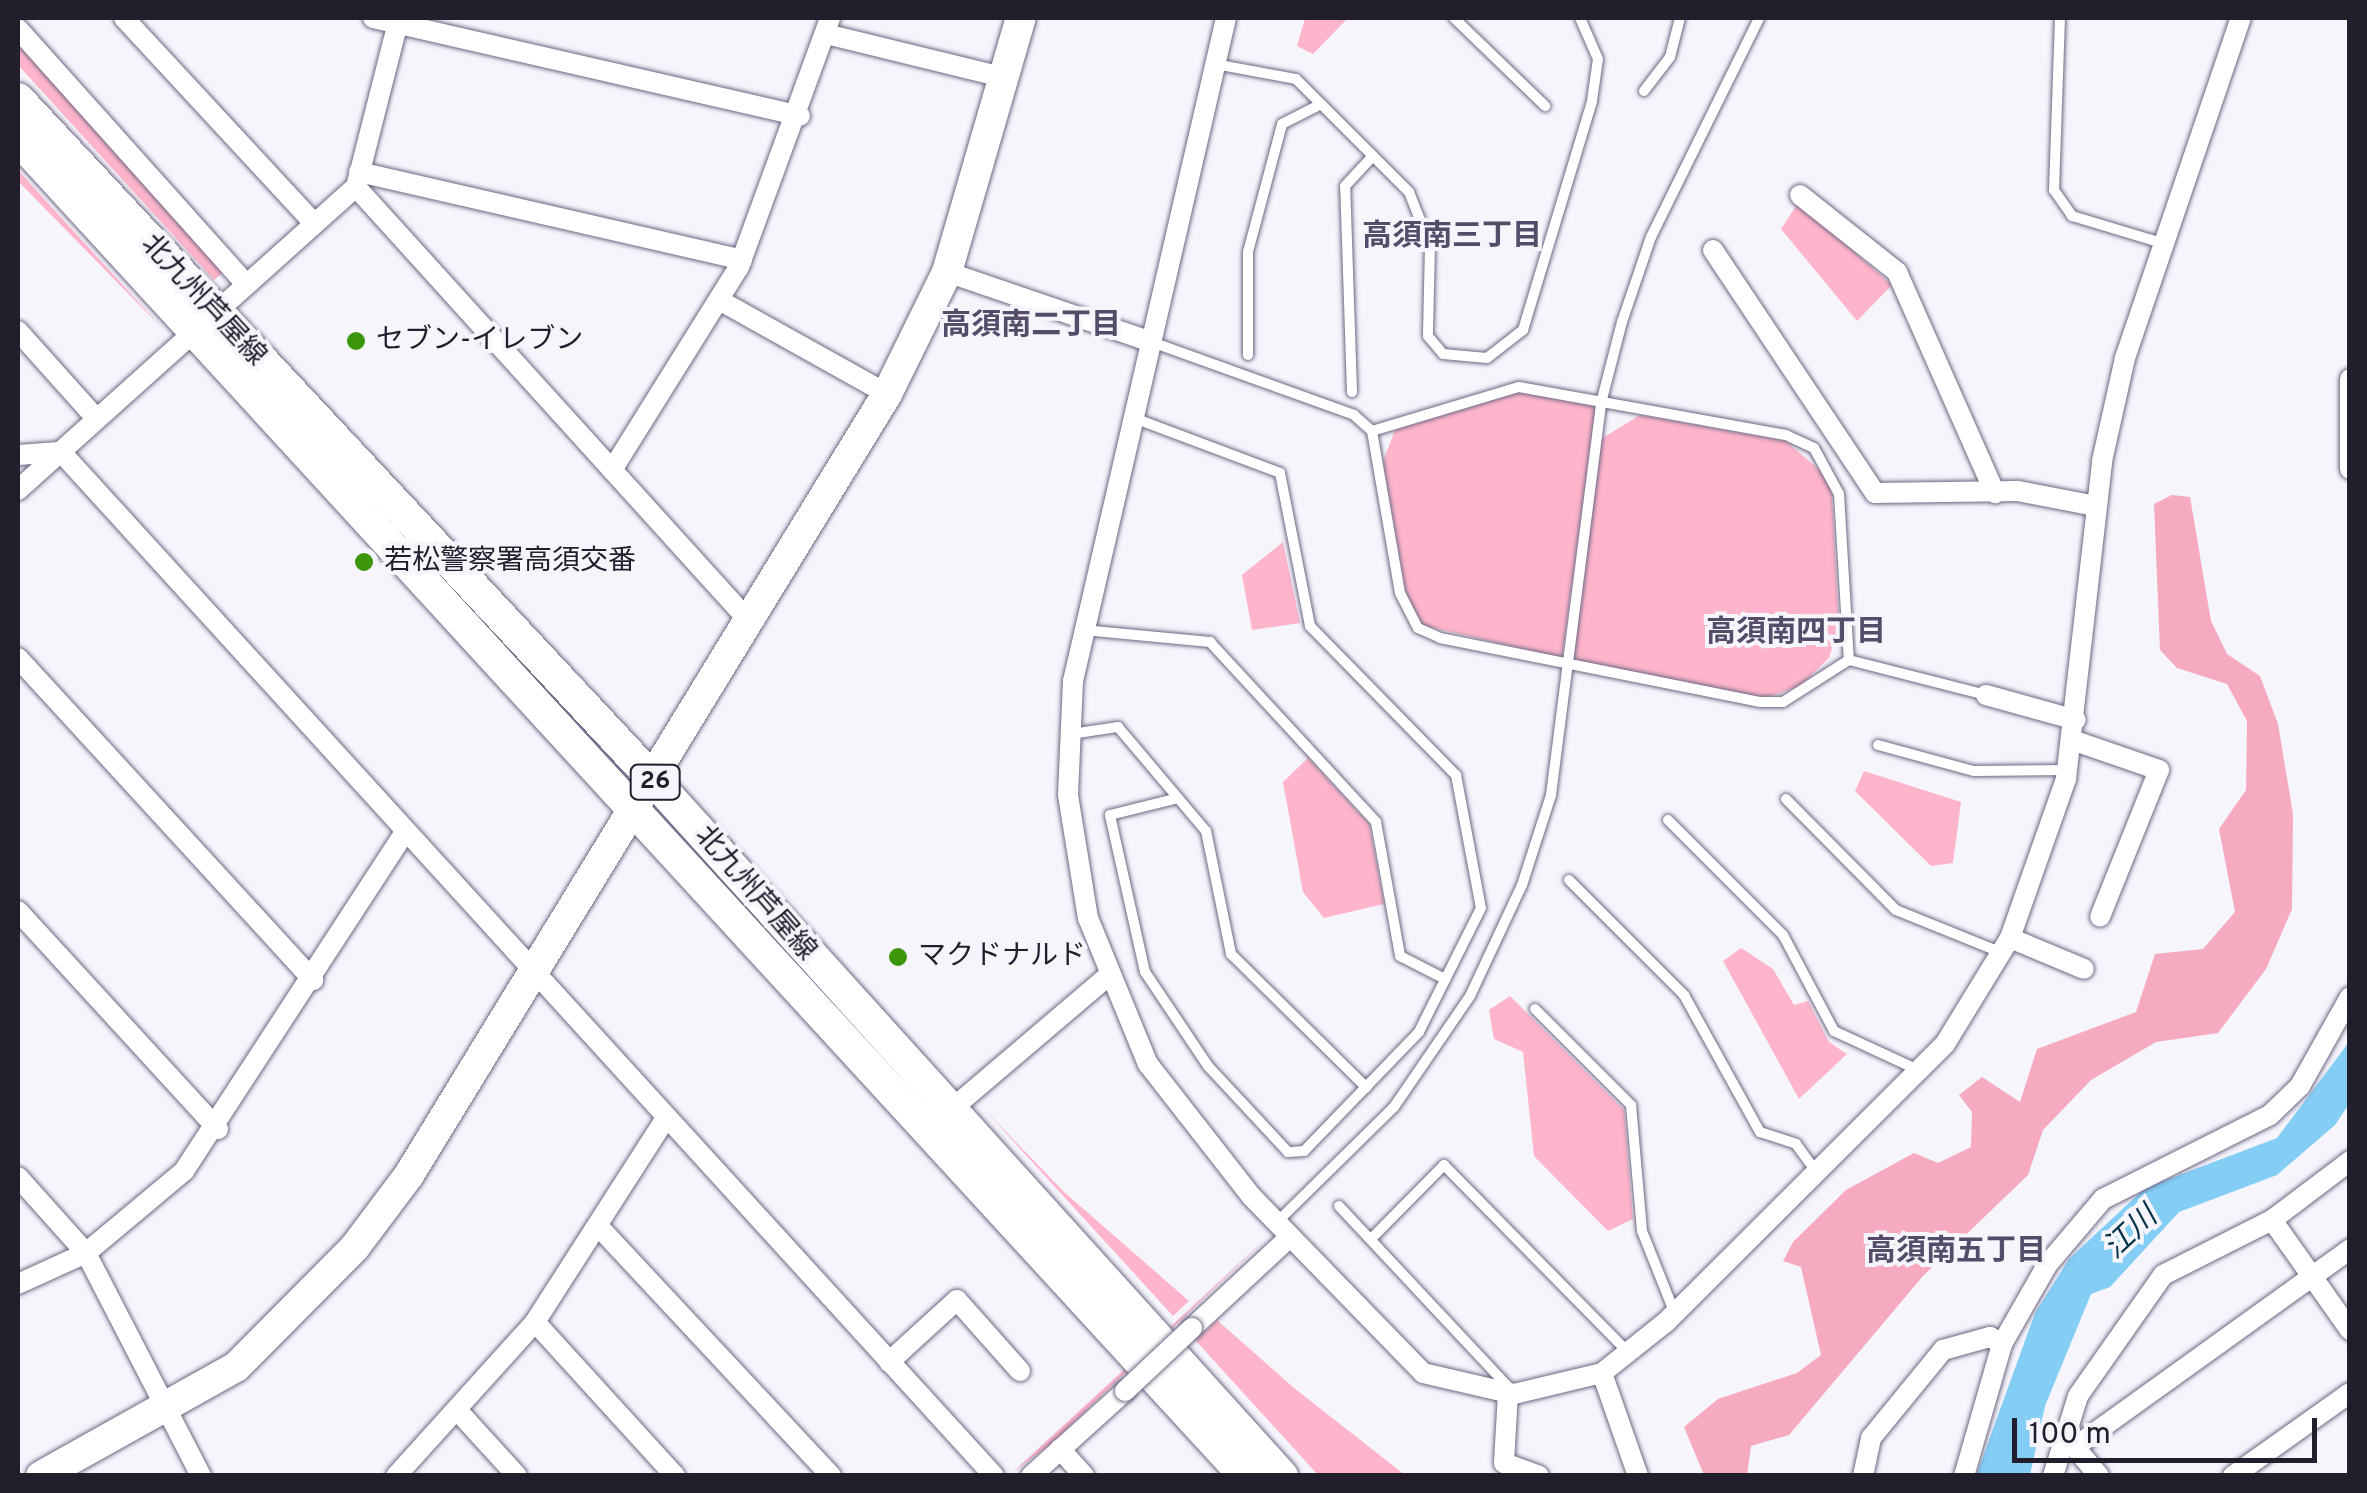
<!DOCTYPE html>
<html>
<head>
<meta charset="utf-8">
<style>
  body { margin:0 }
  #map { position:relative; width:2367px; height:1493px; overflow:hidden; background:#f6f5fc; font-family:Overpass,"Noto Sans JP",sans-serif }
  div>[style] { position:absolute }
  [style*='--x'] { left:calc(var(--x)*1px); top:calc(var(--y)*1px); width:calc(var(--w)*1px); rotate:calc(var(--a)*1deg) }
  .green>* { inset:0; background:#feb5cb }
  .forest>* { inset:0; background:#f5aac0 }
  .water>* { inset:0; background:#84cef6 }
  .roads { filter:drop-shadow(0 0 2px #6e6684) drop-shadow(0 0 2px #6e6684) }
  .lane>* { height:10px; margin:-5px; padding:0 5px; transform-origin:5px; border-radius:5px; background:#fff }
  .street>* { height:20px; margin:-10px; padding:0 10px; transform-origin:10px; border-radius:10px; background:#fff }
  .secondary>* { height:30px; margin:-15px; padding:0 15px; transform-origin:15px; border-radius:15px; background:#fff }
  .primary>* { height:32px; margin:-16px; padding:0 16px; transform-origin:16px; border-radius:16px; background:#fff }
  .bridges { filter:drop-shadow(0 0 2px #6e6684) drop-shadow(0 0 2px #6e6684) }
  .street-bridge>* { height:20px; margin:-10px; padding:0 10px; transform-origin:10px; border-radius:10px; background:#fff }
  .dots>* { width:28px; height:28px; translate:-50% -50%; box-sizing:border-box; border:5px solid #f6f5fc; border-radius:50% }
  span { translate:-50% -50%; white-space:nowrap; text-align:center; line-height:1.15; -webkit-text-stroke:8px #f6f5fc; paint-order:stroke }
  .shield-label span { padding:2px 8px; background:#f6f5fc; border:2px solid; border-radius:8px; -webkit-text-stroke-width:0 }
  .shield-label { font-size:25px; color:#221e2b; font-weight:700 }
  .street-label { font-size:28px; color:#221e2b }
  .poi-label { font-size:28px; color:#221e2b }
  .left { translate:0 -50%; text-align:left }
  .neighbourhood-label { font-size:30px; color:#544c69; font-weight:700 }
  .water-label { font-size:30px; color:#053246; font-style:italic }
  .frame { position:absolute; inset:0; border:20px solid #221e2b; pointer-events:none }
  .scale { position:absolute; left:2012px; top:1418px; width:305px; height:45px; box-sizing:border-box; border:5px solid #221e2b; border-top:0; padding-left:12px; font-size:30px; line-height:35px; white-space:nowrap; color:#221e2b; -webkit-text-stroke:8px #f6f5fc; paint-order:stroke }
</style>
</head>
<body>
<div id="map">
  <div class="green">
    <i style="clip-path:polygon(1305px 18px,1348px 18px,1313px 54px,1297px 46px)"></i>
    <i style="clip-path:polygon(18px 37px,224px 272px,214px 280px,18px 65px)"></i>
    <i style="clip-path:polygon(18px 170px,45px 200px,163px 329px,18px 181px)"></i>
    <i style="clip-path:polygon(1798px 203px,1892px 285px,1857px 321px,1781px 229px)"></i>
    <i style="clip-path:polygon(1520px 392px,1596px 407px,1562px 658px,1421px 625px,1406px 594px,1383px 461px,1395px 430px)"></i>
    <i style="clip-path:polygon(1640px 415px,1786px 441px,1831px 480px,1839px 626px,1829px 658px,1800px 686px,1763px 699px,1572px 661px,1601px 439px)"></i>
    <i style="clip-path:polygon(1283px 542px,1300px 623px,1252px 630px,1242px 575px)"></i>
    <i style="clip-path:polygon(1308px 758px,1369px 824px,1384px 904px,1324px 918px,1303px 892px,1283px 782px)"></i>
    <i style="clip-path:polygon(1864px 771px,1961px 802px,1953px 863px,1931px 866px,1855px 791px)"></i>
    <i style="clip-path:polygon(1741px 948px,1773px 969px,1794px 1005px,1808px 1001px,1829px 1042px,1847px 1054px,1799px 1099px,1723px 961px)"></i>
    <i style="clip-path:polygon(1510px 996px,1624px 1110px,1633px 1219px,1608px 1231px,1534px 1156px,1523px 1052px,1494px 1039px,1489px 1010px)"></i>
    <i style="clip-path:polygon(983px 1108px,1064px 1192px,1189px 1301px,1173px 1316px)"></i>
    <i style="clip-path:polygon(1270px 1235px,1053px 1442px,1012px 1473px)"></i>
    <i style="clip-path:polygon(1217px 1320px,1294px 1388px,1405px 1475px,1318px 1475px,1196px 1341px)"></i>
  </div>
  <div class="forest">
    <i style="clip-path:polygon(2172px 495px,2190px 497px,2211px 621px,2227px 654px,2260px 676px,2278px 724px,2293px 814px,2292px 909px,2266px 969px,2218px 1033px,2156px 1042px,2091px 1080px,2043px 1130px,2028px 1175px,1923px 1276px,1789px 1435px,1751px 1446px,1747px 1475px,1704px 1475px,1684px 1427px,1718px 1399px,1797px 1373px,1821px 1355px,1801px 1267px,1783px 1261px,1793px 1242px,1846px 1190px,1914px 1153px,1938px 1163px,1971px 1147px,1972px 1112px,1959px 1095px,1982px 1077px,2020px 1102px,2037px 1049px,2136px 1012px,2155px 954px,2203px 949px,2235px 912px,2219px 829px,2246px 790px,2247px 721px,2227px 684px,2177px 668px,2160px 650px,2154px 504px)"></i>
  </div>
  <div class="water">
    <i style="clip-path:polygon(2349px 1042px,2349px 1104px,2335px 1125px,2277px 1175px,2179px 1212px,2110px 1287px,2091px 1294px,2045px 1406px,2030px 1475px,1976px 1476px,2035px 1313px,2069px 1259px,2145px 1188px,2277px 1138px)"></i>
  </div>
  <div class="roads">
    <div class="lane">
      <i style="--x:1454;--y:18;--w:127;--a:44"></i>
      <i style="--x:2060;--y:18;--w:172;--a:92"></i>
      <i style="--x:2054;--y:190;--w:32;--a:55"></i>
      <i style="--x:2072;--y:216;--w:94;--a:16.7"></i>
      <i style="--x:1215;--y:64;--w:82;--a:10.5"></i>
      <i style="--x:1296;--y:79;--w:160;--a:45"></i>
      <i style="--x:1409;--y:192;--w:57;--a:68.4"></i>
      <i style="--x:1430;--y:245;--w:91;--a:91.3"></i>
      <i style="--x:1428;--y:336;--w:23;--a:50"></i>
      <i style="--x:1443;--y:354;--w:44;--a:5.2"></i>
      <i style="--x:1487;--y:358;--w:46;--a:-37.9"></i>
      <i style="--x:1523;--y:330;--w:239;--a:-73.2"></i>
      <i style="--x:1592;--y:101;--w:42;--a:-81.9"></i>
      <i style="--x:1598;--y:59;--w:45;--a:-113.7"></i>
      <i style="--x:1644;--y:91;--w:43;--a:-52.6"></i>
      <i style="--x:1670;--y:57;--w:40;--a:-75.6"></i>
      <i style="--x:1149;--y:341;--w:218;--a:19.8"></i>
      <i style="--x:1354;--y:415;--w:24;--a:42"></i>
      <i style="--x:1372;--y:431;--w:164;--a:80.2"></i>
      <i style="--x:1400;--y:593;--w:39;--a:63"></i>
      <i style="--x:1418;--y:628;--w:24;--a:24"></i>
      <i style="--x:1440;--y:638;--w:327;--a:11.3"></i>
      <i style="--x:1761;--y:702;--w:22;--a:0"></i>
      <i style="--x:1783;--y:702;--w:78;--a:-32.5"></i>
      <i style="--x:1849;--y:660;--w:141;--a:14.3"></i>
      <i style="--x:1248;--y:355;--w:103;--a:-90"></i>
      <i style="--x:1248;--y:252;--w:132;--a:-75.1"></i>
      <i style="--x:1282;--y:124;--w:44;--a:-27.1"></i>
      <i style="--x:1352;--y:392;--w:206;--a:-91.9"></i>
      <i style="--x:1345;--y:186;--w:41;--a:-47"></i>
      <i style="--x:1134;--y:418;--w:156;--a:20.6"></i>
      <i style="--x:1280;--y:473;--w:156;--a:78.9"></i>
      <i style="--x:1310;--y:626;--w:209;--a:45.6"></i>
      <i style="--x:1456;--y:775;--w:135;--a:79.4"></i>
      <i style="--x:1481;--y:908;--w:139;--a:116.6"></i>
      <i style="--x:1419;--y:1032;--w:165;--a:134"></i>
      <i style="--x:1304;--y:1151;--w:16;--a:176"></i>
      <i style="--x:1288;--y:1152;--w:117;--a:-132.9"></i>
      <i style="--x:1208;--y:1066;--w:113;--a:-123.8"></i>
      <i style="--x:1145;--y:972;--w:161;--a:-102.6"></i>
      <i style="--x:1110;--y:815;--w:70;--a:-14"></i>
      <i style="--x:1372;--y:431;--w:153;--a:-16.7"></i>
      <i style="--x:1519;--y:387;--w:271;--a:10.2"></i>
      <i style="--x:1786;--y:435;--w:31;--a:25"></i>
      <i style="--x:1814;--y:448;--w:52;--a:61.5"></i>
      <i style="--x:1839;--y:494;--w:166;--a:86.6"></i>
      <i style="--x:1083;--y:630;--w:128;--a:5.4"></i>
      <i style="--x:1210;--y:642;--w:245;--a:47.3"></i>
      <i style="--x:1376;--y:822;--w:136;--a:79.8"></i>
      <i style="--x:1400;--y:956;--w:51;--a:27.1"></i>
      <i style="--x:1071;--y:734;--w:48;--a:-8.5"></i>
      <i style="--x:1118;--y:727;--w:136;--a:49.8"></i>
      <i style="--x:1206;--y:831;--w:126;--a:78.5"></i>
      <i style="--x:1231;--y:954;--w:190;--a:44.6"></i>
      <i style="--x:1878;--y:745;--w:99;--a:15.2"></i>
      <i style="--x:1974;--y:771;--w:93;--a:-0.6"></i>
      <i style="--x:1786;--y:799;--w:156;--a:45.3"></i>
      <i style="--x:1896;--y:910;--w:112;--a:22"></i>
      <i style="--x:1668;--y:820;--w:163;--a:45"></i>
      <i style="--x:1783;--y:935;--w:109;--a:62"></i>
      <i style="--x:1834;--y:1031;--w:93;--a:24.9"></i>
      <i style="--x:1569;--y:880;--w:163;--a:45"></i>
      <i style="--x:1684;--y:995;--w:157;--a:61"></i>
      <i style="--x:1760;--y:1132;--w:38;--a:18"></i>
      <i style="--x:1796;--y:1144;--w:37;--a:54"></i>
      <i style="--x:1535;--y:1009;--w:136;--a:45"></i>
      <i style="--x:1631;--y:1105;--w:126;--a:85"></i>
      <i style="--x:1642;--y:1231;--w:89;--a:68.3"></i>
      <i style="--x:1339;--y:1206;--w:253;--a:46.9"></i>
      <i style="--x:1277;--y:1222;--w:164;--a:-44.5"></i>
      <i style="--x:1394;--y:1107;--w:135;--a:-55.6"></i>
      <i style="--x:1470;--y:996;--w:123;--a:-64.9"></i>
      <i style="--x:1522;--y:885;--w:95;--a:-72.1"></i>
      <i style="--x:1551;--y:795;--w:395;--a:-82.7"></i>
      <i style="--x:1601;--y:403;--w:84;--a:-75.5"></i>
      <i style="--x:1622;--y:322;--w:90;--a:-71.2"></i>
      <i style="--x:1651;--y:237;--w:244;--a:-63.7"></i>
      <i style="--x:1371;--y:1239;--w:104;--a:-45.4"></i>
      <i style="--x:1444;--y:1165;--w:264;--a:45.5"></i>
    </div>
    <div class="street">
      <i style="--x:124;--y:18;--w:277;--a:47.2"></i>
      <i style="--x:373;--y:18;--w:438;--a:12.9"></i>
      <i style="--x:1226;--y:18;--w:680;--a:102.99"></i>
      <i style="--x:1073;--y:681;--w:114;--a:92.5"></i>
      <i style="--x:1068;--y:795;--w:125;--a:80.8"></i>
      <i style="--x:1088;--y:918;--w:158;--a:67.7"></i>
      <i style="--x:1148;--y:1064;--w:169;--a:52"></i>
      <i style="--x:1252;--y:1197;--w:245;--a:45.8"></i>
      <i style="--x:1423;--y:1373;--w:93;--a:13"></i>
      <i style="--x:1514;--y:1394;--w:90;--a:-13.4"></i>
      <i style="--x:1602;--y:1373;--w:82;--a:-38.6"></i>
      <i style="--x:1666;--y:1322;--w:394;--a:-44.9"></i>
      <i style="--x:1945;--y:1044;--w:124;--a:-58.5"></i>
      <i style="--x:2010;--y:938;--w:169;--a:-70.6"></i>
      <i style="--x:2066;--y:779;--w:320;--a:-83.5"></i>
      <i style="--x:2102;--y:461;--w:106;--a:-77.4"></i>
      <i style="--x:2125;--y:358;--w:359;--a:-71.2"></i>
      <i style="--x:18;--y:29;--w:339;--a:48.2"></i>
      <i style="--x:826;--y:34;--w:186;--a:13.7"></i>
      <i style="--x:359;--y:172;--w:393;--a:12.9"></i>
      <i style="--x:356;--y:187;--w:585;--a:47.84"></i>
      <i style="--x:1800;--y:195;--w:124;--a:38.4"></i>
      <i style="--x:1897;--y:272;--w:242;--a:66.1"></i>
      <i style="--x:1713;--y:250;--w:292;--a:56.3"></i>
      <i style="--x:1875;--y:493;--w:143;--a:-0.8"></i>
      <i style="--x:2018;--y:491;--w:79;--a:10.9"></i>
      <i style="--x:947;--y:272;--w:210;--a:18.9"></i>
      <i style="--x:719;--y:300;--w:193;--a:29.2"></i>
      <i style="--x:18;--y:331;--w:115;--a:48.2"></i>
      <i style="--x:2350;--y:379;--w:90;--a:90"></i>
      <i style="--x:61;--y:452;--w:1385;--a:47.66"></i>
      <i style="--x:18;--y:455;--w:41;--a:-4.2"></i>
      <i style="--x:612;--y:470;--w:239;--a:-58"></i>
      <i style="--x:739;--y:267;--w:265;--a:-69.9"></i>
      <i style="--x:18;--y:490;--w:454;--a:-41.9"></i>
      <i style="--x:356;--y:187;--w:174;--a:-75.7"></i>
      <i style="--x:18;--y:658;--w:437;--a:47.5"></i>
      <i style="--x:1986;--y:695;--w:93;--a:15.5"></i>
      <i style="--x:2072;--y:740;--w:92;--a:19"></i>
      <i style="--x:2159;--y:770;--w:158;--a:111.9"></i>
      <i style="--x:18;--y:911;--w:296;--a:47.5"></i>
      <i style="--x:2010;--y:938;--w:80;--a:22.7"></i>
      <i style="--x:946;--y:1114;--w:213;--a:-40.4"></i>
      <i style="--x:18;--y:1177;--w:102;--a:48.2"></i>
      <i style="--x:86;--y:1253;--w:251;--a:62.7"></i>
      <i style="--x:2272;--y:1220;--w:135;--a:54.7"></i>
      <i style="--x:599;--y:1227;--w:340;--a:47"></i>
      <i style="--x:18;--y:1284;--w:75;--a:-24.5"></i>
      <i style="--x:86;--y:1253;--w:128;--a:-39.9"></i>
      <i style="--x:184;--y:1171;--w:405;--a:-56.9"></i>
      <i style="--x:535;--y:1322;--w:208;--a:47.7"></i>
      <i style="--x:1192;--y:1328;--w:134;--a:-42.9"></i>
      <i style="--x:889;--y:1362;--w:92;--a:-42.4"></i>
      <i style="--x:957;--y:1300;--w:95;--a:48.4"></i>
      <i style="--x:1602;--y:1373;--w:109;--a:70.7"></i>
      <i style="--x:1508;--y:1393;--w:70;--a:93.3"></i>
      <i style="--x:1504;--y:1463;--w:37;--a:20"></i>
      <i style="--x:457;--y:1410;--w:89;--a:47.7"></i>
      <i style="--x:2068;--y:1439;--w:48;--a:50"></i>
      <i style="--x:2079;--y:1444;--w:334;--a:-35.7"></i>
      <i style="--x:1060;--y:1449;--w:36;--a:48"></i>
      <i style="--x:396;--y:1476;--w:207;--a:-47.9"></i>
      <i style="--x:535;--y:1322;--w:242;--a:-57.3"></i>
      <i style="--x:1031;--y:1476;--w:127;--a:-42.1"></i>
      <i style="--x:1863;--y:1476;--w:39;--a:-78"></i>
      <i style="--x:1871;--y:1438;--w:114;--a:-50.7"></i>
      <i style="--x:1943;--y:1350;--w:49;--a:-15.5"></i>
      <i style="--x:1990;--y:1337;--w:14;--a:30"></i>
      <i style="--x:1964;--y:1476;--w:137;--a:-73.9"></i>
      <i style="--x:2002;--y:1344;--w:91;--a:-60.3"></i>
      <i style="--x:2047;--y:1265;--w:87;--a:-49.7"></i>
      <i style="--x:2103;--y:1199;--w:187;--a:-26.7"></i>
      <i style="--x:2270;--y:1115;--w:42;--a:-44"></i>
      <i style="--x:2300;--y:1086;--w:102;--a:-60.7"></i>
      <i style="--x:2053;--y:1476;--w:84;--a:-72.6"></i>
      <i style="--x:2078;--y:1396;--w:148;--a:-54.9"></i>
      <i style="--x:2163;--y:1275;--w:122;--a:-26.8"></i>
      <i style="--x:2272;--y:1220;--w:98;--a:-37.1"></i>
      <i style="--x:2233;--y:1476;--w:143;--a:-35.4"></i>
    </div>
    <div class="secondary">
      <i style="--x:41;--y:1476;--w:223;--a:-29.2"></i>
      <i style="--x:236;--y:1367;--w:169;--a:-45.2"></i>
      <i style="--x:355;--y:1247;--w:90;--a:-53.1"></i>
      <i style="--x:409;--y:1175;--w:916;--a:-58.53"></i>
      <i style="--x:887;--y:394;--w:136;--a:-63.8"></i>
      <i style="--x:947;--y:272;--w:265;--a:-73.8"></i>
    </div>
    <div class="primary">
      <i style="--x:18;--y:99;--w:926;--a:46.97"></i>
      <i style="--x:650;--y:776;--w:943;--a:47.92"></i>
      <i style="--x:18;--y:139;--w:1815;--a:47.46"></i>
    </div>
  </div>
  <div class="bridges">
    <div class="street-bridge">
      <i style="--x:1125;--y:1391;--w:92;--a:-43.2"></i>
    </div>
  </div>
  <div class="dots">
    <i style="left:356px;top:341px;background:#3d950b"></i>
    <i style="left:364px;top:562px;background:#3d950b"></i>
    <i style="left:898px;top:957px;background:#3d950b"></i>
  </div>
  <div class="shield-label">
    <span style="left:655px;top:782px">26</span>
  </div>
  <div class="street-label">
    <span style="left:203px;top:301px;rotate:47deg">北九州芦屋線</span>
    <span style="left:755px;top:894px;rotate:49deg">北九州芦屋線</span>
  </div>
  <div class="poi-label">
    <span class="left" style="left:376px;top:341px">セブン-イレブン</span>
    <span class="left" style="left:384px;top:562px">若松警察署高須交番</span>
    <span class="left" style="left:918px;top:957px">マクドナルド</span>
  </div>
  <div class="neighbourhood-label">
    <span style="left:1452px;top:238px">高須南三丁目</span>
    <span style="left:1031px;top:327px">高須南二丁目</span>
    <span style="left:1796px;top:634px">高須南四丁目</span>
    <span style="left:1956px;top:1253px">高須南五丁目</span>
  </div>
  <div class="water-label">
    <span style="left:2132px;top:1234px;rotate:-43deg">江川</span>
  </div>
  <div class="frame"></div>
  <div class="scale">100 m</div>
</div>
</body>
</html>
